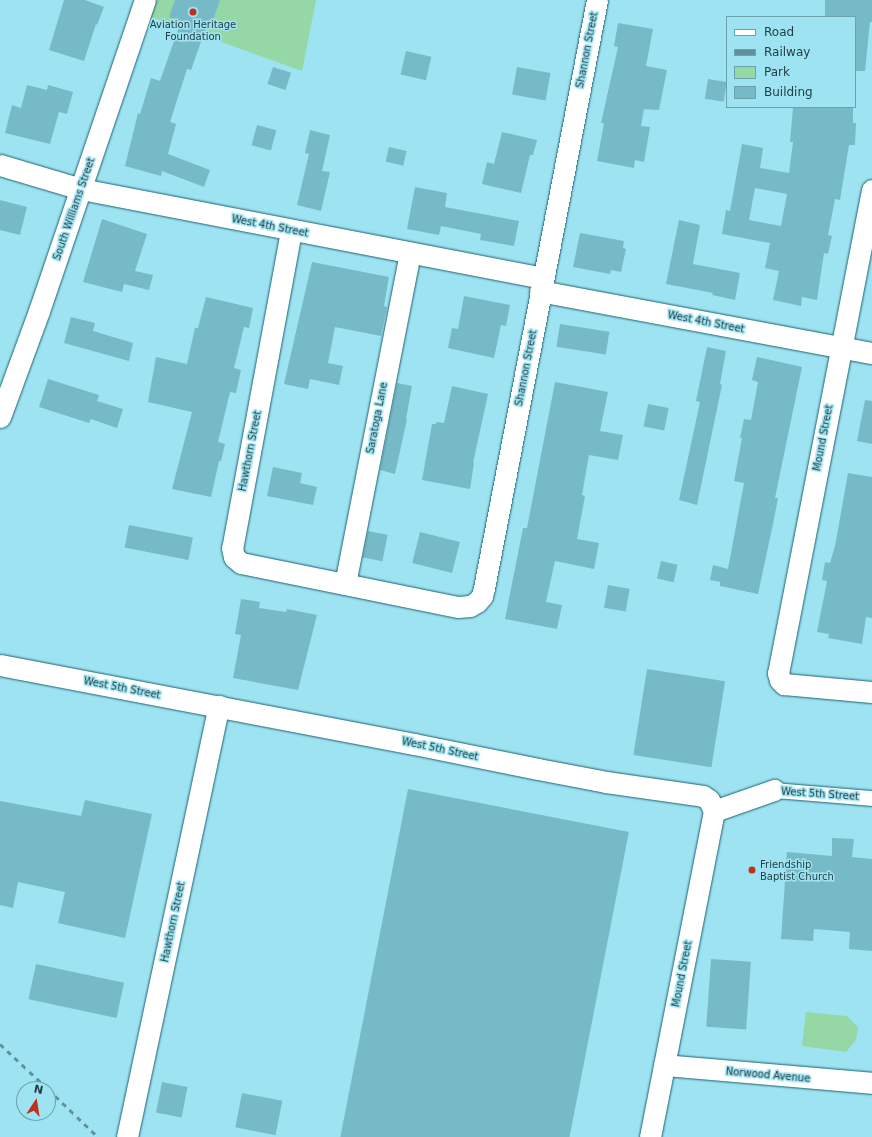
<!DOCTYPE html>
<html>
<head>
<meta charset="utf-8">
<style>
  body { margin:0 }
  #map { position:relative; width:872px; height:1137px; overflow:hidden; background:#9ee3f1; font-family:"DejaVu Sans",sans-serif }
  div>[style] { position:absolute }
  [style*='--x'] { left:calc(var(--x)*1px); top:calc(var(--y)*1px); width:calc(var(--w)*1px); rotate:calc(var(--a)*1deg) }
  .green>* { inset:0; background:#95d8a5 }
  .building>* { inset:0; background:#76bac7; transform-origin:0 0 }
  .roads { filter:drop-shadow(0 0 1px #1a6370) drop-shadow(0 0 1px #1a6370) }
  .pedestrian>* { height:15px; margin:-7.5px; padding:0 7.5px; transform-origin:7.5px; border-radius:7.5px; background:#fff }
  .minor>* { height:21px; margin:-10.5px; padding:0 10.5px; transform-origin:10.5px; border-radius:10.5px; background:#fff }
  .rail>* { height:3px; margin-top:-1.5px; transform-origin:0; background:repeating-linear-gradient(90deg,#61929c 0 5px,transparent 0 10px) }
  .dots>* { width:11px; height:11px; translate:-50% -50%; box-sizing:border-box; border:2px solid #9ee3f1; border-radius:50% }
  span { translate:-50% -50%; white-space:nowrap; text-align:center; line-height:1.15; -webkit-text-stroke:3px #9ee3f1; paint-order:stroke }
  .poi-label { font-size:10px; color:#244046 }
  .left { translate:0 -50%; text-align:left }
  .street-label { font-size:10px; color:#244046 }
  .legend { position:absolute; left:726px; top:16px; width:130px; height:92px; box-sizing:border-box; background:#9ee3f1; border:1px solid #6da2ad; margin:0; padding:5px 7px; list-style:none; font-size:12px; color:#244046 }
  .legend li { display:flex; align-items:center; gap:8px; height:20px }
  .legend b { width:20px; border:1px solid #6da2ad }
  .north { position:absolute; left:16px; top:1081px; width:40px; height:40px; box-sizing:border-box; background:#9ee3f1; border:1px solid #6da2ad; border-radius:50%; rotate:12deg; font-size:11px; font-weight:700; line-height:16px; text-align:center; color:#244046 }
  .north::after { content:''; display:block; margin:auto; width:14px; height:18px; background:#bd311d; clip-path:polygon(50% 0,100% 100%,50% 72%,0 100%) }
</style>
</head>
<body>
<div id="map">
  <div class="green">
    <i style="clip-path:polygon(157px 0,316px 0,302px 71px,151px 17px)"></i>
    <i style="clip-path:polygon(806px 1012px,847px 1016px,858px 1027px,856px 1040px,846px 1052px,802px 1046px)"></i>
  </div>
  <div class="building">
    <i style="clip-path:polygon(64px 0,85px 0,104px 7px,97px 25px,96px 24px,84px 61px,49px 50px)"></i>
    <i style="clip-path:polygon(175px 0,220px 0,212px 23px,208px 22px,191px 70px,187px 69px,170px 122px,176px 124px,168px 154px,210px 170px,204px 187px,162px 171px,161px 176px,125px 166px,138px 113px,140px 114px,151px 78px,160px 81px,181px 21px,169px 17px)"></i>
    <i style="clip-path:polygon(825px 0,872px 0,872px 22px,870px 22px,865px 71px,855px 71px,855px 17px,825px 17px)"></i>
    <i style="clip-path:polygon(618px 23px,653px 29px,646px 66px,667px 70px,659px 110px,644px 109px,641px 126px,650px 127px,644px 162px,635px 160px,634px 168px,597px 161px,604px 123px,601px 123px,618px 47px,614px 46px)"></i>
    <i style="left:406px;top:51px;width:26px;height:24px;rotate:13deg"></i>
    <i style="left:273px;top:67px;width:19px;height:18px;rotate:18deg"></i>
    <i style="left:517px;top:67px;width:34px;height:28px;rotate:10deg"></i>
    <i style="left:708px;top:79px;width:19px;height:20px;rotate:9deg"></i>
    <i style="clip-path:polygon(27px 85px,47px 90px,48px 85px,73px 92px,67px 114px,59px 112px,50px 144px,5px 133px,12px 105px,21px 108px)"></i>
    <i style="clip-path:polygon(evenodd,793px 107px,853px 107px,853px 123px,856px 123px,855px 145px,849px 145px,840px 200px,835px 199px,828px 235px,832px 236px,828px 254px,824px 253px,817px 300px,802px 297px,801px 306px,773px 300px,779px 271px,765px 268px,770px 243px,722px 234px,726px 210px,730px 211px,742px 144px,763px 148px,760px 168px,789px 173px,793px 142px,790px 142px,793px 107px,755px 188px,787px 194px,781px 226px,749px 220px,755px 188px)"></i>
    <i style="left:257px;top:125px;width:20px;height:21px;rotate:15deg"></i>
    <i style="clip-path:polygon(310px 130px,330px 135px,322px 171px,330px 172px,321px 211px,297px 205px,309px 154px,305px 153px)"></i>
    <i style="clip-path:polygon(502px 132px,537px 140px,533px 155px,530px 155px,521px 193px,482px 184px,487px 162px,494px 164px)"></i>
    <i style="left:389px;top:147px;width:18px;height:15px;rotate:13deg"></i>
    <i style="clip-path:polygon(415px 187px,447px 193px,445px 207px,519px 221px,514px 246px,480px 240px,481px 234px,441px 226px,439px 235px,407px 229px)"></i>
    <i style="clip-path:polygon(0 200px,27px 207px,20px 235px,0 230px)"></i>
    <i style="clip-path:polygon(102px 219px,147px 234px,135px 271px,153px 275px,149px 290px,124px 284px,122px 292px,83px 282px)"></i>
    <i style="clip-path:polygon(679px 220px,700px 225px,693px 264px,740px 273px,735px 300px,712px 295px,713px 293px,666px 284px)"></i>
    <i style="clip-path:polygon(580px 233px,624px 241px,623px 248px,626px 249px,621px 272px,611px 270px,610px 274px,573px 267px)"></i>
    <i style="clip-path:polygon(312px 262px,389px 277px,384px 306px,387px 307px,381px 336px,335px 327px,328px 363px,343px 366px,339px 385px,310px 379px,308px 389px,284px 384px)"></i>
    <i style="clip-path:polygon(464px 296px,510px 305px,506px 326px,501px 325px,494px 358px,448px 348px,452px 328px,458px 329px)"></i>
    <i style="clip-path:polygon(206px 297px,253px 308px,249px 328px,244px 327px,234px 368px,241px 370px,236px 393px,230px 392px,218px 442px,225px 444px,221px 461px,219px 461px,211px 497px,172px 489px,192px 412px,148px 402px,156px 357px,187px 364px,195px 328px,198px 328px)"></i>
    <i style="clip-path:polygon(71px 317px,95px 323px,93px 331px,133px 343px,129px 361px,64px 343px)"></i>
    <i style="left:560px;top:324px;width:50px;height:23px;rotate:9deg"></i>
    <i style="clip-path:polygon(707px 347px,726px 351px,720px 384px,722px 385px,697px 505px,679px 500px,700px 402px,696px 401px)"></i>
    <i style="clip-path:polygon(757px 357px,802px 367px,775px 498px,778px 498px,773px 524px,758px 594px,720px 586px,720px 582px,710px 580px,713px 565px,728px 569px,744px 483px,734px 481px,742px 438px,740px 438px,744px 419px,751px 420px,758px 382px,752px 380px)"></i>
    <i style="clip-path:polygon(48px 379px,99px 395px,97px 401px,123px 409px,117px 428px,91px 419px,89px 423px,39px 407px)"></i>
    <i style="clip-path:polygon(555px 382px,608px 392px,600px 431px,623px 435px,618px 460px,589px 455px,582px 495px,585px 496px,577px 539px,599px 543px,594px 569px,555px 561px,546px 602px,562px 605px,557px 629px,505px 619px,523px 528px,527px 528px)"></i>
    <i style="clip-path:polygon(397px 383px,412px 386px,406px 419px,407px 419px,395px 474px,380px 470px)"></i>
    <i style="clip-path:polygon(452px 386px,488px 394px,473px 463px,474px 463px,470px 489px,422px 480px,432px 424px,436px 424px,436px 422px,444px 423px)"></i>
    <i style="clip-path:polygon(865px 400px,872px 401px,872px 444px,857px 441px)"></i>
    <i style="left:648px;top:404px;width:21px;height:23px;rotate:11deg"></i>
    <i style="clip-path:polygon(273px 467px,302px 473px,300px 483px,317px 487px,313px 505px,267px 496px)"></i>
    <i style="clip-path:polygon(848px 473px,872px 477px,872px 618px,866px 617px,862px 644px,828px 638px,829px 634px,817px 632px,827px 581px,822px 580px,825px 562px,830px 563px,835px 546px)"></i>
    <i style="left:129px;top:525px;width:65px;height:23px;rotate:11deg"></i>
    <i style="left:368px;top:531px;width:20px;height:27px;rotate:11deg"></i>
    <i style="left:420px;top:532px;width:41px;height:32px;rotate:14deg"></i>
    <i style="left:661px;top:561px;width:17px;height:18px;rotate:13deg"></i>
    <i style="left:608px;top:585px;width:22px;height:23px;rotate:10deg"></i>
    <i style="clip-path:polygon(241px 599px,260px 602px,259px 608px,286px 612px,287px 609px,317px 615px,298px 690px,233px 678px,241px 635px,235px 634px)"></i>
    <i style="left:647px;top:669px;width:79px;height:87px;rotate:9deg"></i>
    <i style="left:408px;top:789px;width:225px;height:355px;rotate:11deg"></i>
    <i style="clip-path:polygon(85px 800px,152px 814px,125px 938px,58px 923px,65px 892px,18px 882px,13px 908px,0 905px,0 801px,81px 816px)"></i>
    <i style="clip-path:polygon(832px 838px,854px 839px,852px 857px,872px 859px,872px 951px,849px 949px,850px 932px,814px 929px,813px 941px,781px 939px,787px 852px,832px 856px)"></i>
    <i style="left:711px;top:959px;width:40px;height:68px;rotate:4deg"></i>
    <i style="left:36px;top:964px;width:90px;height:36px;rotate:12deg"></i>
    <i style="left:162px;top:1082px;width:26px;height:31px;rotate:11deg"></i>
    <i style="left:242px;top:1093px;width:41px;height:35px;rotate:11deg"></i>
  </div>
  <div class="roads">
    <div class="pedestrian">
      <i style="--x:774;--y:790;--w:98;--a:4.7"></i>
    </div>
    <div class="minor">
      <i style="--x:0;--y:165;--w:84;--a:16.5"></i>
      <i style="--x:81;--y:189;--w:470;--a:10.9"></i>
      <i style="--x:872;--y:190;--w:492;--a:101"></i>
      <i style="--x:778;--y:673;--w:7;--a:74"></i>
      <i style="--x:780;--y:680;--w:6;--a:45"></i>
      <i style="--x:784;--y:684;--w:88;--a:5.2"></i>
      <i style="--x:291;--y:231;--w:322;--a:100.5"></i>
      <i style="--x:232;--y:548;--w:9;--a:77"></i>
      <i style="--x:234;--y:557;--w:9;--a:41"></i>
      <i style="--x:241;--y:563;--w:221;--a:11.5"></i>
      <i style="--x:458;--y:607;--w:12;--a:-5"></i>
      <i style="--x:470;--y:606;--w:8;--a:-30"></i>
      <i style="--x:477;--y:602;--w:8;--a:-50"></i>
      <i style="--x:482;--y:596;--w:8;--a:-76"></i>
      <i style="--x:484;--y:588;--w:599;--a:-79.12"></i>
      <i style="--x:540;--y:291;--w:338;--a:10.6"></i>
      <i style="--x:0;--y:417;--w:113;--a:-69.8"></i>
      <i style="--x:39;--y:311;--w:329;--a:-71.2"></i>
      <i style="--x:345;--y:584;--w:337;--a:-78.9"></i>
      <i style="--x:0;--y:665;--w:421;--a:10.8"></i>
      <i style="--x:414;--y:744;--w:126;--a:11.4"></i>
      <i style="--x:538;--y:769;--w:69;--a:10.8"></i>
      <i style="--x:606;--y:782;--w:98;--a:8.2"></i>
      <i style="--x:703;--y:796;--w:7;--a:34"></i>
      <i style="--x:709;--y:800;--w:12;--a:66"></i>
      <i style="--x:714;--y:811;--w:64;--a:-19.3"></i>
      <i style="--x:664;--y:1065;--w:209;--a:4.9"></i>
      <i style="--x:127;--y:1137;--w:441;--a:-78"></i>
      <i style="--x:650;--y:1137;--w:332;--a:-78.9"></i>
    </div>
  </div>
  <div class="rail">
    <i style="--x:0;--y:1044;--w:66;--a:43.2"></i>
    <i style="--x:48;--y:1089;--w:69;--a:43.8"></i>
  </div>
  <div class="dots">
    <i style="left:193px;top:12px;background:#bd311d"></i>
    <i style="left:752px;top:870px;background:#bd311d"></i>
  </div>
  <div class="poi-label">
    <span style="left:193px;top:30px">Aviation Heritage<br>Foundation</span>
    <span class="left" style="left:760px;top:870px">Friendship<br>Baptist Church</span>
  </div>
  <div class="street-label">
    <span style="left:587px;top:50px;rotate:-79deg">Shannon Street</span>
    <span style="left:74px;top:209px;rotate:-71deg">South Williams Street</span>
    <span style="left:270px;top:226px;rotate:11deg">West 4th Street</span>
    <span style="left:706px;top:322px;rotate:11deg">West 4th Street</span>
    <span style="left:526px;top:368px;rotate:-79deg">Shannon Street</span>
    <span style="left:377px;top:418px;rotate:-79deg">Saratoga Lane</span>
    <span style="left:823px;top:438px;rotate:-79deg">Mound Street</span>
    <span style="left:250px;top:451px;rotate:-79deg">Hawthorn Street</span>
    <span style="left:122px;top:688px;rotate:11deg">West 5th Street</span>
    <span style="left:440px;top:749px;rotate:12deg">West 5th Street</span>
    <span style="left:820px;top:794px;rotate:4deg">West 5th Street</span>
    <span style="left:173px;top:922px;rotate:-78deg">Hawthorn Street</span>
    <span style="left:682px;top:974px;rotate:-79deg">Mound Street</span>
    <span style="left:768px;top:1075px;rotate:5deg">Norwood Avenue</span>
  </div>
  <ul class="legend">
  <li><b style="height:5px;background:#fff"></b>Road</li>
  <li><b style="height:5px;background:#61929c"></b>Railway</li>
  <li><b style="height:11px;background:#95d8a5"></b>Park</li>
  <li><b style="height:11px;background:#76bac7"></b>Building</li>
  </ul>
  <div class="north">N</div>
</div>
</body>
</html>
